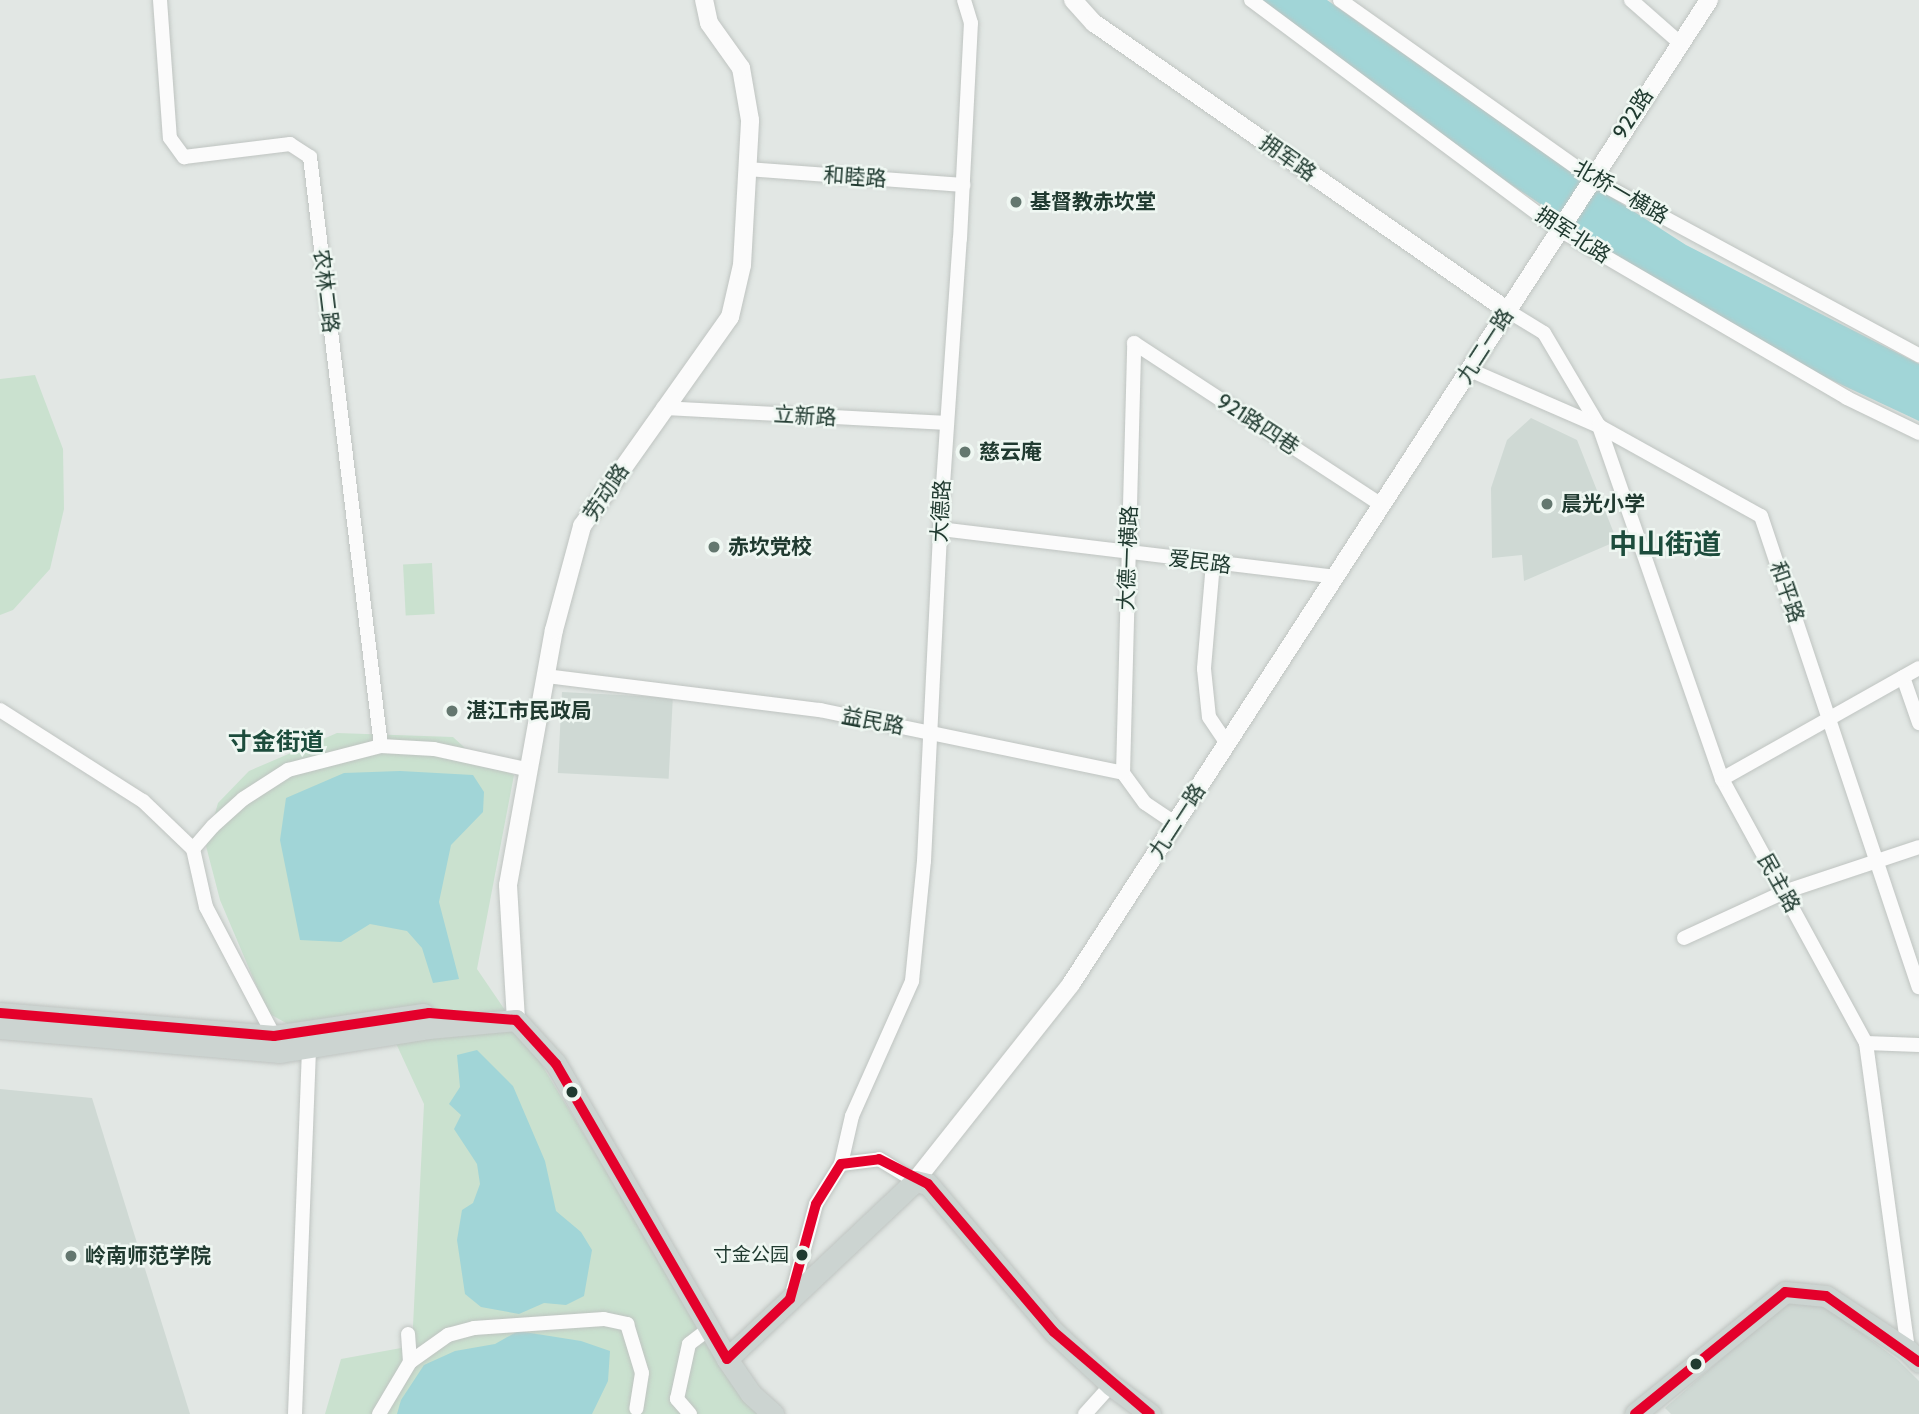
<!DOCTYPE html>
<html>
<head>
<meta charset="utf-8">
<style>
  body { margin:0 }
  #map { position:relative; width:1919px; height:1414px; overflow:hidden; background:#e2e7e4; font-family:Cabin,"Noto Sans SC",sans-serif }
  div>[style] { position:absolute }
  [style*='--x'] { left:calc(var(--x)*1px); top:calc(var(--y)*1px); width:calc(var(--w)*1px); rotate:calc(var(--a)*1deg) }
  .built>* { inset:0; background:#cfd9d4; transform-origin:0 0 }
  .green>* { inset:0; background:#cae1cf; transform-origin:0 0 }
  .water>* { inset:0; background:#a1d5d7 }
  .roads { filter:drop-shadow(0 0 2px #bfc4c1) drop-shadow(0 0 2px #bfc4c1) }
  .minor>* { height:14px; margin:-7px; padding:0 7px; transform-origin:7px; border-radius:7px; background:#fbfbfb }
  .tertiary>* { height:18px; margin:-9px; padding:0 9px; transform-origin:9px; border-radius:9px; background:#fbfbfb }
  .primary>* { height:21px; margin:-10.5px; padding:0 10.5px; transform-origin:10.5px; border-radius:10.5px; background:#ccd4d1 }
  .bus-1>* { height:10px; margin:-5px; padding:0 5px; transform-origin:5px; border-radius:5px; background:#e4002b }
  .dots>* { width:19px; height:19px; translate:-50% -50%; box-sizing:border-box; border:4px solid #eff7f2; border-radius:50% }
  span { translate:-50% -50%; white-space:nowrap; text-align:center; line-height:1.15; -webkit-text-stroke:5px #eff7f2; paint-order:stroke }
  .bus-label { font-size:19px; color:#203a30 }
  .right { translate:-100% -50%; text-align:right }
  .street-label { font-size:21px; color:#203a30 }
  .poi-label { font-size:21px; color:#203a30; font-weight:700 }
  .left { translate:0 -50%; text-align:left }
  .quarter-label { font-size:24px; color:#1c4c3c; font-weight:700 }
  .district-label { font-size:28px; color:#1c4c3c; font-weight:700 }
</style>
</head>
<body>
<div id="map">
  <div class="built">
    <i style="clip-path:polygon(1531px 418px,1577px 440px,1617px 541px,1524px 581px,1522px 555px,1492px 558px,1491px 488px,1507px 440px)"></i>
    <i style="left:562px;top:692px;width:111px;height:81px;rotate:3deg"></i>
    <i style="clip-path:polygon(0 1089px,92px 1098px,190px 1414px,0 1414px)"></i>
    <i style="clip-path:polygon(1785px 1303px,1825px 1306px,1898px 1360px,1919px 1381px,1919px 1414px,1671px 1414px,1665px 1408px)"></i>
  </div>
  <div class="green">
    <i style="clip-path:polygon(35px 375px,63px 449px,64px 509px,50px 569px,13px 610px,0 615px,0 379px)"></i>
    <i style="left:432px;top:563px;width:51px;height:29px;rotate:87deg"></i>
    <i style="clip-path:polygon(337px 733px,453px 737px,477px 759px,514px 775px,477px 969px,539px 1060px,745px 1401px,759px 1414px,325px 1414px,341px 1359px,412px 1346px,424px 1104px,382px 1013px,295px 1028px,268px 1013px,220px 900px,206px 846px,218px 803px,249px 771px)"></i>
  </div>
  <div class="water">
    <i style="clip-path:polygon(1257px 0,1327px 0,1563px 166px,1686px 245px,1919px 364px,1919px 421px,1808px 369px,1647px 276px,1469px 156px)"></i>
    <i style="clip-path:polygon(400px 771px,473px 775px,484px 792px,483px 812px,451px 845px,439px 902px,459px 979px,433px 983px,422px 948px,407px 931px,370px 924px,341px 942px,300px 940px,280px 840px,286px 798px,344px 773px)"></i>
    <i style="clip-path:polygon(477px 1050px,513px 1086px,545px 1161px,556px 1211px,581px 1232px,592px 1250px,584px 1296px,566px 1305px,544px 1303px,519px 1314px,481px 1307px,465px 1294px,457px 1240px,462px 1210px,473px 1203px,480px 1184px,477px 1164px,454px 1129px,461px 1115px,449px 1104px,460px 1087px,457px 1055px)"></i>
    <i style="clip-path:polygon(518px 1331px,581px 1341px,610px 1351px,608px 1381px,592px 1414px,397px 1414px,401px 1400px,424px 1365px,455px 1351px,495px 1344px)"></i>
  </div>
  <div class="roads">
    <div class="minor">
      <i style="--x:160;--y:0;--w:138;--a:85.9"></i>
      <i style="--x:170;--y:138;--w:24;--a:54"></i>
      <i style="--x:184;--y:157;--w:107;--a:-7"></i>
      <i style="--x:290;--y:144;--w:24;--a:33"></i>
      <i style="--x:310;--y:157;--w:593;--a:83.13"></i>
      <i style="--x:1251;--y:0;--w:383;--a:36.7"></i>
      <i style="--x:1558;--y:229;--w:335;--a:30.3"></i>
      <i style="--x:1847;--y:398;--w:80;--a:25.9"></i>
      <i style="--x:1340;--y:0;--w:308;--a:35.3"></i>
      <i style="--x:1591;--y:178;--w:373;--a:28.4"></i>
      <i style="--x:1631;--y:0;--w:65;--a:41.3"></i>
      <i style="--x:747;--y:169;--w:217;--a:4.2"></i>
      <i style="--x:1508;--y:311;--w:42;--a:31.4"></i>
      <i style="--x:1544;--y:333;--w:108;--a:59.4"></i>
      <i style="--x:1599;--y:426;--w:185;--a:29.1"></i>
      <i style="--x:1761;--y:516;--w:497;--a:71.5"></i>
      <i style="--x:1134;--y:343;--w:296;--a:33.2"></i>
      <i style="--x:1470;--y:370;--w:141;--a:23.5"></i>
      <i style="--x:1599;--y:426;--w:374;--a:70.8"></i>
      <i style="--x:1722;--y:779;--w:301;--a:61.4"></i>
      <i style="--x:1866;--y:1043;--w:310;--a:82.2"></i>
      <i style="--x:663;--y:408;--w:283;--a:3"></i>
      <i style="--x:940;--y:529;--w:398;--a:6.9"></i>
      <i style="--x:1213;--y:563;--w:106;--a:94.9"></i>
      <i style="--x:1204;--y:669;--w:48;--a:84.1"></i>
      <i style="--x:1209;--y:717;--w:32;--a:56"></i>
      <i style="--x:546;--y:676;--w:276;--a:7.1"></i>
      <i style="--x:820;--y:710;--w:309;--a:11.7"></i>
      <i style="--x:1123;--y:773;--w:37;--a:54"></i>
      <i style="--x:1145;--y:803;--w:36;--a:34"></i>
      <i style="--x:1903;--y:677;--w:49;--a:70.8"></i>
      <i style="--x:0;--y:710;--w:169;--a:32.5"></i>
      <i style="--x:143;--y:801;--w:69;--a:43.8"></i>
      <i style="--x:1123;--y:773;--w:430;--a:-88.5"></i>
      <i style="--x:1722;--y:779;--w:226;--a:-29.4"></i>
      <i style="--x:1684;--y:938;--w:110;--a:-24.7"></i>
      <i style="--x:1784;--y:892;--w:142;--a:-18.4"></i>
      <i style="--x:274;--y:1036;--w:146;--a:-117.8"></i>
      <i style="--x:206;--y:907;--w:59;--a:-102.6"></i>
      <i style="--x:193;--y:849;--w:30;--a:-49"></i>
      <i style="--x:213;--y:826;--w:40;--a:-42"></i>
      <i style="--x:243;--y:799;--w:54;--a:-32.8"></i>
      <i style="--x:288;--y:770;--w:96;--a:-14.5"></i>
      <i style="--x:381;--y:746;--w:53;--a:3.2"></i>
      <i style="--x:434;--y:749;--w:98;--a:12.3"></i>
      <i style="--x:1866;--y:1043;--w:53;--a:2.2"></i>
      <i style="--x:841;--y:1164;--w:49;--a:-77.1"></i>
      <i style="--x:852;--y:1116;--w:148;--a:-66"></i>
      <i style="--x:912;--y:981;--w:121;--a:-84.3"></i>
      <i style="--x:924;--y:861;--w:332;--a:-87.2"></i>
      <i style="--x:940;--y:529;--w:291;--a:-86.1"></i>
      <i style="--x:960;--y:239;--w:216;--a:-87.1"></i>
      <i style="--x:971;--y:23;--w:24;--a:-107"></i>
      <i style="--x:791;--y:1298;--w:97;--a:-75.1"></i>
      <i style="--x:816;--y:1204;--w:47;--a:-58"></i>
      <i style="--x:841;--y:1164;--w:38;--a:-7"></i>
      <i style="--x:879;--y:1159;--w:42;--a:31.4"></i>
      <i style="--x:410;--y:1362;--w:47;--a:-35.4"></i>
      <i style="--x:448;--y:1335;--w:27;--a:-15"></i>
      <i style="--x:474;--y:1328;--w:130;--a:-4"></i>
      <i style="--x:604;--y:1319;--w:24;--a:12"></i>
      <i style="--x:627;--y:1324;--w:51;--a:73"></i>
      <i style="--x:642;--y:1373;--w:36;--a:99"></i>
      <i style="--x:295;--y:1414;--w:367;--a:-87.8"></i>
      <i style="--x:379;--y:1414;--w:61;--a:-59.2"></i>
      <i style="--x:410;--y:1362;--w:28;--a:-94"></i>
      <i style="--x:690;--y:1414;--w:20;--a:-131"></i>
      <i style="--x:677;--y:1399;--w:56;--a:-77.7"></i>
      <i style="--x:689;--y:1344;--w:25;--a:-37"></i>
      <i style="--x:1085;--y:1414;--w:39;--a:-48"></i>
    </div>
    <div class="tertiary">
      <i style="--x:1073;--y:0;--w:31;--a:48"></i>
      <i style="--x:1094;--y:23;--w:504;--a:34.82"></i>
      <i style="--x:516;--y:1020;--w:135;--a:-93.4"></i>
      <i style="--x:508;--y:885;--w:259;--a:-79.8"></i>
      <i style="--x:554;--y:630;--w:108;--a:-74.9"></i>
      <i style="--x:582;--y:526;--w:256;--a:-54.7"></i>
      <i style="--x:730;--y:317;--w:53;--a:-77"></i>
      <i style="--x:742;--y:265;--w:145;--a:-86.8"></i>
      <i style="--x:750;--y:120;--w:53;--a:-99.8"></i>
      <i style="--x:741;--y:68;--w:55;--a:-125.4"></i>
      <i style="--x:709;--y:23;--w:24;--a:-102"></i>
      <i style="--x:915;--y:1181;--w:251;--a:-51.6"></i>
      <i style="--x:1071;--y:984;--w:1173;--a:-57.04"></i>
    </div>
    <div class="primary">
      <i style="--x:0;--y:1013;--w:275;--a:4.8"></i>
      <i style="--x:274;--y:1036;--w:151;--a:-8.4"></i>
      <i style="--x:516;--y:1020;--w:59;--a:47.7"></i>
      <i style="--x:556;--y:1064;--w:341;--a:59.9"></i>
      <i style="--x:727;--y:1359;--w:42;--a:55.6"></i>
      <i style="--x:751;--y:1394;--w:30;--a:42"></i>
      <i style="--x:0;--y:1028;--w:281;--a:4.9"></i>
      <i style="--x:280;--y:1052;--w:150;--a:-9.2"></i>
      <i style="--x:428;--y:1028;--w:88;--a:-5.2"></i>
      <i style="--x:727;--y:1359;--w:259;--a:-43.4"></i>
      <i style="--x:915;--y:1181;--w:13;--a:13"></i>
      <i style="--x:928;--y:1184;--w:194;--a:49.6"></i>
      <i style="--x:1054;--y:1332;--w:78;--a:42.9"></i>
      <i style="--x:1111;--y:1385;--w:49;--a:36.6"></i>
      <i style="--x:1635;--y:1414;--w:193;--a:-39.1"></i>
      <i style="--x:1785;--y:1292;--w:41;--a:5.6"></i>
      <i style="--x:1826;--y:1296;--w:98;--a:33.4"></i>
      <i style="--x:1908;--y:1350;--w:16;--a:47"></i>
    </div>
  </div>
  <div class="bus-1">
    <i style="--x:0;--y:1013;--w:275;--a:4.8"></i>
    <i style="--x:274;--y:1036;--w:157;--a:-8.4"></i>
    <i style="--x:429;--y:1013;--w:87;--a:4.6"></i>
    <i style="--x:516;--y:1020;--w:59;--a:47.7"></i>
    <i style="--x:556;--y:1064;--w:341;--a:59.9"></i>
    <i style="--x:727;--y:1359;--w:87;--a:-43.6"></i>
    <i style="--x:790;--y:1299;--w:98;--a:-74.7"></i>
    <i style="--x:816;--y:1204;--w:47;--a:-58"></i>
    <i style="--x:841;--y:1164;--w:38;--a:-7"></i>
    <i style="--x:879;--y:1159;--w:55;--a:27"></i>
    <i style="--x:928;--y:1184;--w:194;--a:49.6"></i>
    <i style="--x:1054;--y:1332;--w:126;--a:40.5"></i>
    <i style="--x:1635;--y:1414;--w:193;--a:-39.1"></i>
    <i style="--x:1785;--y:1292;--w:41;--a:5.6"></i>
    <i style="--x:1826;--y:1296;--w:114;--a:35.4"></i>
  </div>
  <div class="dots">
    <i style="left:1016px;top:202px;background:#64776f"></i>
    <i style="left:965px;top:452px;background:#64776f"></i>
    <i style="left:1547px;top:504px;background:#64776f"></i>
    <i style="left:714px;top:547px;background:#64776f"></i>
    <i style="left:452px;top:711px;background:#64776f"></i>
    <i style="left:572px;top:1092px;background:#203a30"></i>
    <i style="left:802px;top:1255px;background:#203a30"></i>
    <i style="left:71px;top:1256px;background:#64776f"></i>
    <i style="left:1696px;top:1364px;background:#203a30"></i>
  </div>
  <div class="bus-label">
    <span class="right" style="left:789px;top:1255px">寸金公园</span>
  </div>
  <div class="street-label">
    <span style="left:1633px;top:114px;rotate:-57deg">922路</span>
    <span style="left:1288px;top:158px;rotate:35deg">拥军路</span>
    <span style="left:855px;top:177px;rotate:4deg">和睦路</span>
    <span style="left:1621px;top:192px;rotate:30deg">北桥一横路</span>
    <span style="left:1573px;top:235px;rotate:33deg">拥军北路</span>
    <span style="left:326px;top:291px;rotate:83deg">农林二路</span>
    <span style="left:1485px;top:346px;rotate:-57deg">九二一路</span>
    <span style="left:805px;top:416px;rotate:3deg">立新路</span>
    <span style="left:1258px;top:424px;rotate:33deg">921路四巷</span>
    <span style="left:606px;top:492px;rotate:-56deg">劳动路</span>
    <span style="left:941px;top:511px;rotate:-87deg">大德路</span>
    <span style="left:1128px;top:558px;rotate:-88deg">大德一横路</span>
    <span style="left:1200px;top:562px;rotate:7deg">爱民路</span>
    <span style="left:1787px;top:592px;rotate:71deg">和平路</span>
    <span style="left:873px;top:721px;rotate:11deg">益民路</span>
    <span style="left:1177px;top:821px;rotate:-57deg">九二一路</span>
    <span style="left:1779px;top:883px;rotate:61deg">民主路</span>
  </div>
  <div class="poi-label">
    <span class="left" style="left:1030px;top:202px">基督教赤坎堂</span>
    <span class="left" style="left:979px;top:452px">慈云庵</span>
    <span class="left" style="left:1561px;top:504px">晨光小学</span>
    <span class="left" style="left:728px;top:547px">赤坎党校</span>
    <span class="left" style="left:466px;top:711px">湛江市民政局</span>
    <span class="left" style="left:85px;top:1256px">岭南师范学院</span>
  </div>
  <div class="quarter-label">
    <span style="left:276px;top:742px">寸金街道</span>
  </div>
  <div class="district-label">
    <span style="left:1665px;top:544px">中山街道</span>
  </div>
</div>
</body>
</html>
